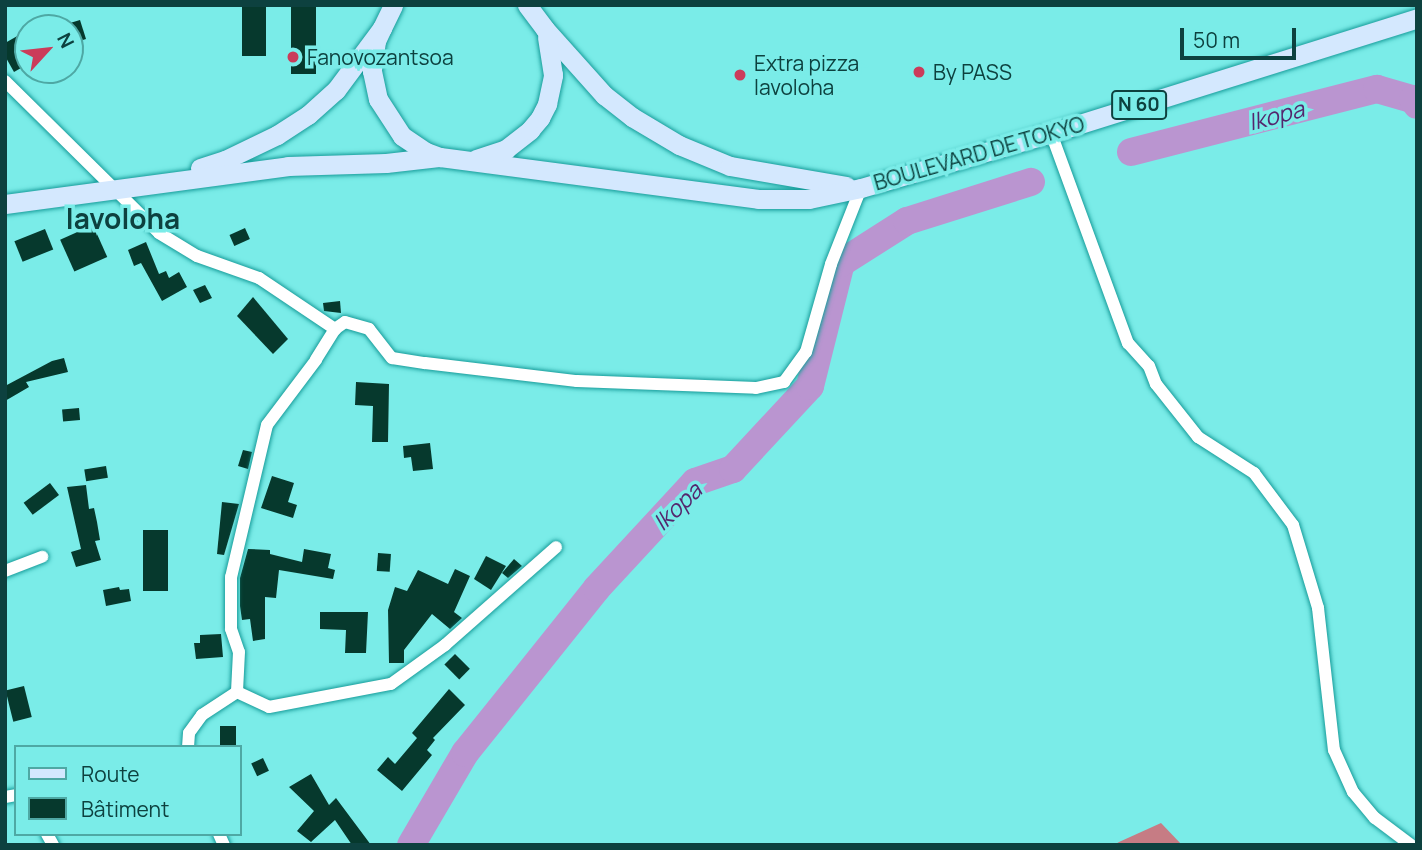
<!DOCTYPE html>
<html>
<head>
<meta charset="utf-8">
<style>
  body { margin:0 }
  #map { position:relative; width:1422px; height:850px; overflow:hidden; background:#7aece8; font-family:Manrope,sans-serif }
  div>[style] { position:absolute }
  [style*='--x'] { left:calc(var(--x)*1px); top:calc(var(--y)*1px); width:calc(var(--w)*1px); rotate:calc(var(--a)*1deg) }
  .forest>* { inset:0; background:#c67c84 }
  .river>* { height:28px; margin:-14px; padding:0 14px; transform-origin:14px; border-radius:14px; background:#ba95d0 }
  .building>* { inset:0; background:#06392d; transform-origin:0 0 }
  .roads { filter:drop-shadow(0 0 2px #179c9a) drop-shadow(0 0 2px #179c9a) }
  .minor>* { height:12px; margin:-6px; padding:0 6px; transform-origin:6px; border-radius:6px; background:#fff }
  .primary>* { height:19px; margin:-9.5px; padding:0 9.5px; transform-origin:9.5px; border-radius:9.5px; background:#d4e8fe }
  .dots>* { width:19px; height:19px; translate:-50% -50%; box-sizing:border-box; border:4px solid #7aece8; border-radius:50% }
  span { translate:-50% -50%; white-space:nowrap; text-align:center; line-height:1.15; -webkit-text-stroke:7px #7aece8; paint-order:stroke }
  .shield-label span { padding:2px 5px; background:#7aece8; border:2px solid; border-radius:5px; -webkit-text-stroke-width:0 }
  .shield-label { font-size:19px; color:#0d413f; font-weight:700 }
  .poi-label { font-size:21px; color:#0d413f }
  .left { translate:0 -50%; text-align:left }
  .street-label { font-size:21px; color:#0d413f }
  .water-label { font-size:23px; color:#55266d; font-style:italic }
  .district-label { font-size:28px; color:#0d413f; font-weight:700 }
  .frame { position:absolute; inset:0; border:7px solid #0d413f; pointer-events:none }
  .legend { position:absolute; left:14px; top:745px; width:228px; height:91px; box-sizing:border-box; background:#7aece8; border:2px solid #4ea8a4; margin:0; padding:9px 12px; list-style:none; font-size:21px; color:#0d413f }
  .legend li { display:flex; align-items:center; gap:14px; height:35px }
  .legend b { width:35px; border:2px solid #4ea8a4 }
  .north { position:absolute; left:14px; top:14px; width:70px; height:70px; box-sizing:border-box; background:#7aece8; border:2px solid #4ea8a4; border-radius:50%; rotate:63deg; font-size:19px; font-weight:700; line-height:28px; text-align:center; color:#0d413f }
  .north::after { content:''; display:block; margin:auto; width:24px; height:32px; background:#cb3c5a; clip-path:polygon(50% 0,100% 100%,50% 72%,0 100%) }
  .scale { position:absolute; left:1180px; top:28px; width:116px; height:32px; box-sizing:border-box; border:4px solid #0d413f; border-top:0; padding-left:9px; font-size:21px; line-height:24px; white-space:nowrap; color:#0d413f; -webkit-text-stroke:5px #7aece8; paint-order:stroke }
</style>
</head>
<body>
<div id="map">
  <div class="forest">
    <i style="clip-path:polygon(1161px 823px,1182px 845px,1114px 845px,1119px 842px)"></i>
  </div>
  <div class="river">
    <i style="--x:1131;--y:152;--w:254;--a:-14.4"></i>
    <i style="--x:1377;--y:89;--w:37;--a:16"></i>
    <i style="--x:1413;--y:99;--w:7;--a:56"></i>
    <i style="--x:411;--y:845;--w:107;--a:-59.6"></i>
    <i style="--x:465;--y:753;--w:211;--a:-51.3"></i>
    <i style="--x:597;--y:588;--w:144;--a:-47.2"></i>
    <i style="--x:695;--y:482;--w:40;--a:-18.9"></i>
    <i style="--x:733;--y:469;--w:113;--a:-47.1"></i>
    <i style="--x:810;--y:386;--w:127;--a:-75.9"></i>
    <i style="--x:841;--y:263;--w:78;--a:-32.5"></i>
    <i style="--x:907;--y:221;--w:130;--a:-17.5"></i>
  </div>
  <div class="building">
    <i style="left:242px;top:5px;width:24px;height:51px"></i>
    <i style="left:291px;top:5px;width:25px;height:69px"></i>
    <i style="clip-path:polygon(80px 20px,86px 39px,70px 44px,70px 23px)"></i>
    <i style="clip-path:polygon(28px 30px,28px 64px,14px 72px,5px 56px,5px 43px)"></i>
    <i style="left:93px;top:225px;width:35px;height:36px;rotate:66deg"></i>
    <i style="left:245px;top:228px;width:12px;height:17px;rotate:66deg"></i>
    <i style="left:45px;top:229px;width:22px;height:33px;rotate:68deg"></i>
    <i style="clip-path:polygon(146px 242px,159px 274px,166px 271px,169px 278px,179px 272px,187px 287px,162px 301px,141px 263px,134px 266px,128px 250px)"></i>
    <i style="clip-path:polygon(205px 285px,212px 298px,200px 303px,193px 290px)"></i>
    <i style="clip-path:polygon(253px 297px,288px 339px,273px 354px,237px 316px)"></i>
    <i style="clip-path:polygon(340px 301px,341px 313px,324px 311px,323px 303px)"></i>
    <i style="clip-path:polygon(64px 358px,68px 372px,26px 382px,29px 387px,5px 401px,5px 386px,52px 361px)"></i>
    <i style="clip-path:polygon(356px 382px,389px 384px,388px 442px,372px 442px,373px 406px,355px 405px)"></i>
    <i style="left:79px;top:408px;width:12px;height:17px;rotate:85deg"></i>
    <i style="clip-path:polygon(430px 443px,433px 469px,413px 471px,411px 457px,404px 458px,403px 446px)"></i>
    <i style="clip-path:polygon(243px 450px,252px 452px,248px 469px,238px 466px)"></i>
    <i style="left:106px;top:466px;width:12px;height:22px;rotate:81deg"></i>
    <i style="clip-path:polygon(272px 476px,294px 483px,288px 502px,297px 505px,293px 518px,261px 508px)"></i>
    <i style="left:50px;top:483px;width:15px;height:33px;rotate:53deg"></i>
    <i style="clip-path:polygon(86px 485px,89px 509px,94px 508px,97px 522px,100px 540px,95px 541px,101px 560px,76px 567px,71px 552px,81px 549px,67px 487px)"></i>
    <i style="clip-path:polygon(222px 502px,239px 504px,224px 555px,217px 554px)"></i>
    <i style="left:143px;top:530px;width:25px;height:61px"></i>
    <i style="clip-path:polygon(248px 549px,270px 550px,270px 554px,302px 562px,304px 549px,331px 554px,328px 568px,335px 570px,333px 579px,279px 570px,276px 598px,265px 597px,265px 639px,253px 641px,250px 619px,242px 620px,240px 606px,240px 578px)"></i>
    <i style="left:378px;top:553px;width:13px;height:18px;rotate:4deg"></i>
    <i style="clip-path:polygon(486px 556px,506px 566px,491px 590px,474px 579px)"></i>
    <i style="clip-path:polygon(514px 559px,522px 566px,508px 578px,502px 573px)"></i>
    <i style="clip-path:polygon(455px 569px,470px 576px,454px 612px,462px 618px,450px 629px,432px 614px,404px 650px,404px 663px,389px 663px,388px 610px,395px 587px,407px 591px,418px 570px,448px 584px)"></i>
    <i style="clip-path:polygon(119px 587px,120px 590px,129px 589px,131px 601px,106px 606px,103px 590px)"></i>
    <i style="clip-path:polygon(320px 612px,368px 612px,366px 653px,345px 653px,346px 630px,320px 629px)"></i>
    <i style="clip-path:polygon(221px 634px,223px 657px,196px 659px,194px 643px,200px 643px,200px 635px)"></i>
    <i style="left:455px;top:654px;width:21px;height:15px;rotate:45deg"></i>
    <i style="left:24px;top:686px;width:32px;height:19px;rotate:76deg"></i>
    <i style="clip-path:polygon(449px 689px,465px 705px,433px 738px,435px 740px,427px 750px,432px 755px,402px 791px,377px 770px,388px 757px,395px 764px,417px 738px,412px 733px)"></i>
    <i style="left:220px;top:726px;width:16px;height:19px"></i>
    <i style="left:263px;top:758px;width:14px;height:13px;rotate:65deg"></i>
    <i style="clip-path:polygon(311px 774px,329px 805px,336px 798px,371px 845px,352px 845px,335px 820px,311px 842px,297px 831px,314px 811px,289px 787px)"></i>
  </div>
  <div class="roads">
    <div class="minor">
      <i style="--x:5;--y:81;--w:216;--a:44.6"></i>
      <i style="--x:159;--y:233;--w:44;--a:31.2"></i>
      <i style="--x:197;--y:256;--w:66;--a:19.5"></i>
      <i style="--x:259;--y:278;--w:92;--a:33.9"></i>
      <i style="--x:335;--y:329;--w:36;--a:122"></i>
      <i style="--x:316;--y:360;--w:81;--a:127"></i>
      <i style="--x:267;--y:425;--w:156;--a:103.3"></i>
      <i style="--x:231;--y:577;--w:52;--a:90"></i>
      <i style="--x:231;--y:629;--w:24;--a:71"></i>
      <i style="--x:239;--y:652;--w:40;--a:92.9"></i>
      <i style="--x:237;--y:692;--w:42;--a:146.7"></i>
      <i style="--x:202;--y:715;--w:22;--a:126"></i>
      <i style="--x:189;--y:733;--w:14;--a:94"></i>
      <i style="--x:1051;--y:133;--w:224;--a:69.9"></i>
      <i style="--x:1128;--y:343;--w:31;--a:48"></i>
      <i style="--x:1149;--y:366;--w:19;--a:69"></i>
      <i style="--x:1156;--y:384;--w:68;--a:51.6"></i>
      <i style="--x:1198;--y:437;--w:67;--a:32.7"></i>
      <i style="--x:1254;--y:473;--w:65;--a:53.1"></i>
      <i style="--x:1293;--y:525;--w:87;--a:73.2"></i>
      <i style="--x:1318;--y:608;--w:143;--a:83.6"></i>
      <i style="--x:1334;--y:750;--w:46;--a:65.7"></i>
      <i style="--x:1353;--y:792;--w:34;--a:50"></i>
      <i style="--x:1375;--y:818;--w:45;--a:36.9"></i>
      <i style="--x:335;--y:329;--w:12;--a:-35"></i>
      <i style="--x:345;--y:322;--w:25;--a:16"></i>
      <i style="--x:369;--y:329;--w:37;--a:52"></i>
      <i style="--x:392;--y:358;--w:33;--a:9"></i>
      <i style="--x:425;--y:363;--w:153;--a:6.8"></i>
      <i style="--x:577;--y:381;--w:179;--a:2.2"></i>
      <i style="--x:756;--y:388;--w:29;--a:-12"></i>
      <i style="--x:784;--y:382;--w:37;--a:-54"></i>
      <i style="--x:806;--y:352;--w:91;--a:-74.1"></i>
      <i style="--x:831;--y:264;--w:82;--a:-68.5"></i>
      <i style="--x:5;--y:571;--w:40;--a:-21"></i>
      <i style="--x:237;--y:692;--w:35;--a:25"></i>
      <i style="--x:269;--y:707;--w:124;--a:-10.7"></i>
      <i style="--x:391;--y:684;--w:67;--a:-35.8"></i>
      <i style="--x:445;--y:645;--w:148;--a:-41.4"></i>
      <i style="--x:5;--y:797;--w:11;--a:-10"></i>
      <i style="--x:47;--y:834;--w:13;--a:61"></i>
      <i style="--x:219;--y:834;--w:12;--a:66"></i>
    </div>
    <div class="primary">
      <i style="--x:527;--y:5;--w:30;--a:53"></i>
      <i style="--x:545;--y:29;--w:89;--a:48.2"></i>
      <i style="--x:604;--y:95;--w:36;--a:38"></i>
      <i style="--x:632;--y:117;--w:55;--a:30.8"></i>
      <i style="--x:679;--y:145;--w:55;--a:22.4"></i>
      <i style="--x:730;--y:166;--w:118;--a:9.8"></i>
      <i style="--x:382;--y:28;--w:14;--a:115"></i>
      <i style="--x:376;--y:41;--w:30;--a:98"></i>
      <i style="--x:372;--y:71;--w:29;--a:78"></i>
      <i style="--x:378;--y:99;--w:44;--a:57"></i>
      <i style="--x:402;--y:136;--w:29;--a:34"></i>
      <i style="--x:426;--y:152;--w:15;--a:20"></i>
      <i style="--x:440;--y:157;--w:321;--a:7.5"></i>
      <i style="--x:758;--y:199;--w:51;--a:0"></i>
      <i style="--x:809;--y:199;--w:53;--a:-11.9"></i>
      <i style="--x:861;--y:188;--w:198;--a:-16.1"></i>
      <i style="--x:1051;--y:133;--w:384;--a:-17.4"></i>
      <i style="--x:476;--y:159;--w:32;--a:-18"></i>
      <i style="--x:506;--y:149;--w:31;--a:-38"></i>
      <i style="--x:530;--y:130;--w:16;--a:-50"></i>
      <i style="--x:540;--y:118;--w:16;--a:-63"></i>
      <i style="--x:547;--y:104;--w:30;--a:-78"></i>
      <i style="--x:553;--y:75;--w:38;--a:-99"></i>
      <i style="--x:200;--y:168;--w:26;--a:-18"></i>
      <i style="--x:225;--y:160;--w:58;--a:-25.7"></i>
      <i style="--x:277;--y:135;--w:37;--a:-33"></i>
      <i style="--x:308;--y:115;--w:38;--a:-42"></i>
      <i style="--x:336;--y:90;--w:77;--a:-53.4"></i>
      <i style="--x:382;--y:28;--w:25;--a:-64"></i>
      <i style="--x:5;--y:204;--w:286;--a:-7.6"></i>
      <i style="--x:288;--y:166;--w:98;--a:-1.8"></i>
      <i style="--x:386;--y:163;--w:53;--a:-6.5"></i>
    </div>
  </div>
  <div class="dots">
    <i style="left:293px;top:57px;background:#cb3c5a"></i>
    <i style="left:919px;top:72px;background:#cb3c5a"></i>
    <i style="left:740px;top:75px;background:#cb3c5a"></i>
  </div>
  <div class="shield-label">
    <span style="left:1139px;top:105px">N 60</span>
  </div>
  <div class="poi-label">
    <span class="left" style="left:307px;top:57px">Fanovozantsoa</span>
    <span class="left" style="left:754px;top:75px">Extra pizza<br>Iavoloha</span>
    <span class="left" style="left:933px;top:72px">By PASS</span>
  </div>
  <div class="street-label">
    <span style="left:979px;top:153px;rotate:-16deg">BOULEVARD DE TOKYO</span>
  </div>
  <div class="water-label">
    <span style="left:1276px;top:115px;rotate:-15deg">Ikopa</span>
    <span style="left:677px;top:506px;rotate:-44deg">Ikopa</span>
  </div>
  <div class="district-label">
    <span style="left:123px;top:218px">Iavoloha</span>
  </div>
  <div class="frame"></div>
  <ul class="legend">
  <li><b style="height:9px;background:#d4e8fe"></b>Route</li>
  <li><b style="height:19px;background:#06392d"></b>Bâtiment</li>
  </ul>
  <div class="north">N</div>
  <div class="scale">50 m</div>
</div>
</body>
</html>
